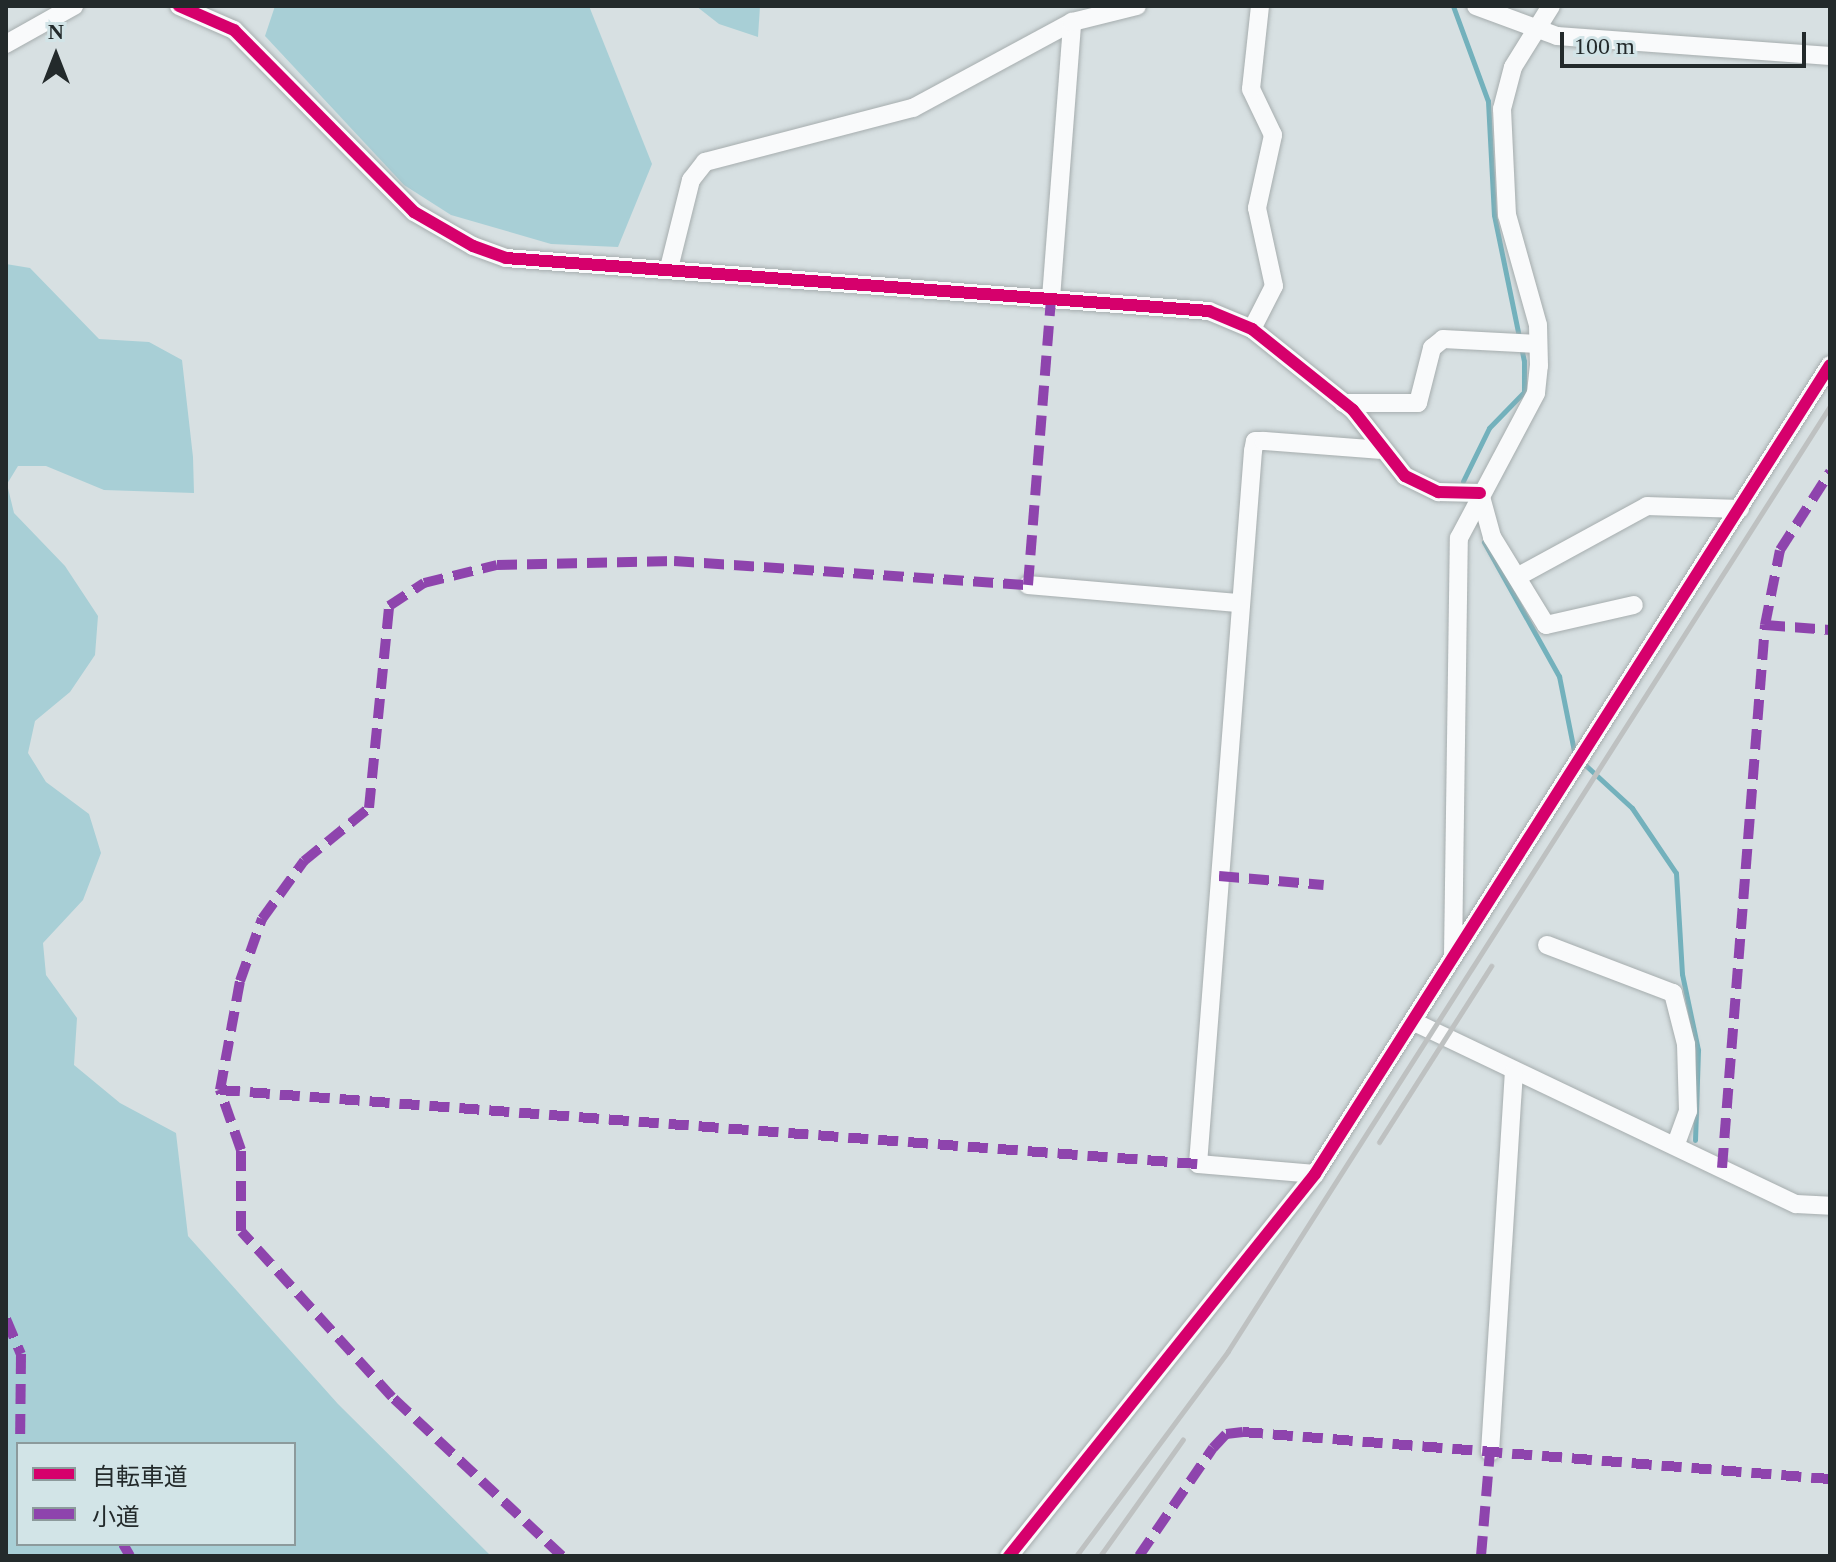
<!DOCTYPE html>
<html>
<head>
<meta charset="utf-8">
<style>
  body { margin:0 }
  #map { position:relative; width:1836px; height:1562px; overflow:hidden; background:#d7e0e2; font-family:"Times New Roman","Noto Sans JP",serif }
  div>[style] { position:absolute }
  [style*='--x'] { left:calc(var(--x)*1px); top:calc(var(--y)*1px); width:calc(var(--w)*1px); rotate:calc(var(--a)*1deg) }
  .green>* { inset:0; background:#a8cfd6 }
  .stream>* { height:5px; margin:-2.5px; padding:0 2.5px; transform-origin:2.5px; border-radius:2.5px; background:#73b1bc }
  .roads { filter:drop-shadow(0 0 2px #a6adae) drop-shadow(0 0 2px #a6adae) }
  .street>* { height:18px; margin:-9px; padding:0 9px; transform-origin:9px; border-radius:9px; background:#f9fafb }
  .rail>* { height:5px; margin:-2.5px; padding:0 2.5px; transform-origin:2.5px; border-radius:2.5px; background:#bec1c1 }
  .quiet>* { height:10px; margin-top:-5px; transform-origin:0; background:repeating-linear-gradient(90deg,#8e44ad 0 20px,transparent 0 30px) }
  .cycleway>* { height:12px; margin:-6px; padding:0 6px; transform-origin:6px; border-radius:6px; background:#d6006c }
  span { translate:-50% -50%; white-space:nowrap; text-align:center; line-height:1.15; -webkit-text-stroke:6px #d2e4e7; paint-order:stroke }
  .frame { position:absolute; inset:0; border:8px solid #232a2b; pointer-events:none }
  .legend { position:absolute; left:16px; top:1442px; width:280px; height:104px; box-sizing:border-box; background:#d2e4e7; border:2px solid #8c9a9c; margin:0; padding:10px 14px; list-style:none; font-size:24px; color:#232a2b }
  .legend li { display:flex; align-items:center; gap:16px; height:40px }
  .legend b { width:40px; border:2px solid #8c9a9c }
  .north { position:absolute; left:16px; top:16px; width:80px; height:80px; -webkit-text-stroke:6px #d2e4e7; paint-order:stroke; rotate:0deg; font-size:22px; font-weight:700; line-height:32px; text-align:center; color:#232a2b }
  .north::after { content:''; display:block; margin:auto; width:28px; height:36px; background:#232a2b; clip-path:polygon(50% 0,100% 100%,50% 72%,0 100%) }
  .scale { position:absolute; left:1560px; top:32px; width:246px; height:36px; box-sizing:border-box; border:4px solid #232a2b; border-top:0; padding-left:10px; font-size:24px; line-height:28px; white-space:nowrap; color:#232a2b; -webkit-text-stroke:6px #d2e4e7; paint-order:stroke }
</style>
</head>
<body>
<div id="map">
  <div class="green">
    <i style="clip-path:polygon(275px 6px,589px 6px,652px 164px,618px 247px,551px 244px,451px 215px,404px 185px,265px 36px)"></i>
    <i style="clip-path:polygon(696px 6px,760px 6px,758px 37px,719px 24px)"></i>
    <i style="clip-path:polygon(evenodd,6px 264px,30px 268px,99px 339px,149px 342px,182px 360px,193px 457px,194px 493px,104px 490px,46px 466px,18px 466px,7px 484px,14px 513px,65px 566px,98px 616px,95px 655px,70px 692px,35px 721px,28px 753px,46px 782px,89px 814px,101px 853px,83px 900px,43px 943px,46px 975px,77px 1018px,74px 1065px,120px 1103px,176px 1133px,188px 1236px,338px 1404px,491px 1556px,6px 1556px,6px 264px,18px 1444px,294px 1444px,294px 1544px,18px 1544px,18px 1444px)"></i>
  </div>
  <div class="stream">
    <i style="--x:1453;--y:6;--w:101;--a:69.8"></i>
    <i style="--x:1488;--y:101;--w:114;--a:87"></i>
    <i style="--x:1494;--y:215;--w:149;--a:78.4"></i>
    <i style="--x:1524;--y:361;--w:31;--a:90"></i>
    <i style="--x:1524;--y:392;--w:50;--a:134.2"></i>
    <i style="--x:1489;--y:428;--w:59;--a:116.1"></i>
    <i style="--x:1484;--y:542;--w:154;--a:60.8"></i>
    <i style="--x:1559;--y:676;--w:82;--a:78.7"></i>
    <i style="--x:1582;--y:762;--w:68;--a:42.6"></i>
    <i style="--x:1632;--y:808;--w:78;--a:55.9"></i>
    <i style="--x:1676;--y:873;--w:101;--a:86.6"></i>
    <i style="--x:1682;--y:974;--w:78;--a:78.1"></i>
    <i style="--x:1698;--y:1050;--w:90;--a:91.9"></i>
  </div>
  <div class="roads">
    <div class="street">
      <i style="--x:179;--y:6;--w:60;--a:23.6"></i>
      <i style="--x:234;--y:30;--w:256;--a:45.3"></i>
      <i style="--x:414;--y:212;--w:68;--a:30"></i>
      <i style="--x:473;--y:246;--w:35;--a:20"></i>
      <i style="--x:506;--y:258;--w:705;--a:4.31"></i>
      <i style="--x:1209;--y:311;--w:47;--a:22.7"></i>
      <i style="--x:1252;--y:329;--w:129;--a:38.7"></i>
      <i style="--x:1353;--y:410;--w:84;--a:51.8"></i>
      <i style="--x:1405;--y:476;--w:37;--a:26"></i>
      <i style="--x:1438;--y:492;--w:42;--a:1.4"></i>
      <i style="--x:1476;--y:6;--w:86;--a:20.3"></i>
      <i style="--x:1557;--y:36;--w:274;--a:4.2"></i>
      <i style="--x:6;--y:44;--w:78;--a:-29.2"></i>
      <i style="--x:669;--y:268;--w:91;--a:-76"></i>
      <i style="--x:691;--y:180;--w:23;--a:-52"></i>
      <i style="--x:705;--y:162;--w:215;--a:-14.6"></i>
      <i style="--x:913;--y:108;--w:181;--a:-28.4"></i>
      <i style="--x:1051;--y:298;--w:277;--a:-85.6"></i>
      <i style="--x:1072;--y:22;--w:67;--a:-13.8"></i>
      <i style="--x:1252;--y:329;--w:48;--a:-62.9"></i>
      <i style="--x:1274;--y:286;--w:80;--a:-102.3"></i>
      <i style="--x:1257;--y:208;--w:75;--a:-77.6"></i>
      <i style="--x:1273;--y:135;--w:51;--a:-115.6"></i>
      <i style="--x:1251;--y:89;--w:83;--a:-83.8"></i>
      <i style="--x:1343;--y:403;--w:75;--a:0"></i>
      <i style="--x:1418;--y:403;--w:57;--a:-75.7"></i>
      <i style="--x:1432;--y:348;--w:14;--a:-39"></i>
      <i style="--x:1443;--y:339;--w:95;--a:3"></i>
      <i style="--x:1480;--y:493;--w:46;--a:74.7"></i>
      <i style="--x:1492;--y:537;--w:103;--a:58.5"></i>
      <i style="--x:1546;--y:625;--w:90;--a:-12.8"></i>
      <i style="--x:1517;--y:577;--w:148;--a:-28.6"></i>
      <i style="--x:1647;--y:506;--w:93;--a:1.8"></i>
      <i style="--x:1028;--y:585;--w:213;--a:4.9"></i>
      <i style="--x:1547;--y:945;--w:135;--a:20.9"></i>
      <i style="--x:1673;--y:993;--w:53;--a:75.7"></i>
      <i style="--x:1686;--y:1044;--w:67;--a:88.3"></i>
      <i style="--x:1688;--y:1111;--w:33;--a:110"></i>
      <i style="--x:1453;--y:956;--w:418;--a:-89.2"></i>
      <i style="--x:1459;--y:538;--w:164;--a:-62"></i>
      <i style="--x:1536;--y:393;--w:27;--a:-84"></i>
      <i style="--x:1539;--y:366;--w:41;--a:-91.4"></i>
      <i style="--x:1538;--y:325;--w:114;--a:-105.7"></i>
      <i style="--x:1507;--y:215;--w:106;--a:-92.7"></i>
      <i style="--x:1502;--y:109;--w:43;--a:-75.3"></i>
      <i style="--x:1513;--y:67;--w:72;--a:-58.1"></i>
      <i style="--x:1414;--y:1022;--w:423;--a:25.5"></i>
      <i style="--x:1796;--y:1204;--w:34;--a:3"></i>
      <i style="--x:1315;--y:1174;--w:117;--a:-175.1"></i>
      <i style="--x:1198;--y:1164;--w:715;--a:-85.59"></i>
      <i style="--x:1253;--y:451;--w:10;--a:-79"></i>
      <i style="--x:1255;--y:441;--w:9;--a:0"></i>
      <i style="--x:1264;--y:441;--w:116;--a:4.4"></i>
      <i style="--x:1490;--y:1452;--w:382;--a:-86.4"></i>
      <i style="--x:1009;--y:1556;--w:489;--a:-51.3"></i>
      <i style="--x:1315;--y:1174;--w:959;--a:-57.52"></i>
    </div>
  </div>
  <div class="rail">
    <i style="--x:1379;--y:1142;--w:209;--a:-57.5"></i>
    <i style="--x:1076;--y:1556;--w:255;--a:-53.4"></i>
    <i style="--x:1228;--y:1351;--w:1120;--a:-57.5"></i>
    <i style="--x:1100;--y:1556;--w:143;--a:-54.6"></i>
  </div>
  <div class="quiet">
    <i style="--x:1765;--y:625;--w:65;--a:4.4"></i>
    <i style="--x:1219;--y:876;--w:105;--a:4.9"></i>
    <i style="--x:220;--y:1090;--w:981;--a:4.33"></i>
    <i style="--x:1722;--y:1168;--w:545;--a:-85.47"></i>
    <i style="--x:1765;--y:625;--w:76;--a:-78.7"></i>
    <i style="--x:1780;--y:550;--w:93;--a:-57.3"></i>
    <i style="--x:6;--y:1319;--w:38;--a:67"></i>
    <i style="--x:21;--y:1354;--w:90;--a:90.6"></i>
    <i style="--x:123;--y:1544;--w:14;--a:60"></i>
    <i style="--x:562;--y:1556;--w:233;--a:-136.9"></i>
    <i style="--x:392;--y:1397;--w:224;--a:-132.3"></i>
    <i style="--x:241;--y:1231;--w:81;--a:-90"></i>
    <i style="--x:241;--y:1150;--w:64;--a:-109.3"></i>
    <i style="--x:220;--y:1090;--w:111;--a:-79.6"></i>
    <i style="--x:240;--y:981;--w:66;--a:-70.5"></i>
    <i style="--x:262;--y:919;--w:72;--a:-54.1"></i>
    <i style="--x:304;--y:861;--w:84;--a:-39.2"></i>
    <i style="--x:369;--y:808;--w:203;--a:-84.3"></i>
    <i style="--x:389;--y:606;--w:42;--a:-33.3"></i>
    <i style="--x:424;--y:583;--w:75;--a:-13.9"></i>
    <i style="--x:497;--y:565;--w:177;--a:-1.3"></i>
    <i style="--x:674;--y:561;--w:355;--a:3.9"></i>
    <i style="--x:1028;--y:585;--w:288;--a:-85.4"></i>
    <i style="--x:1139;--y:1556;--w:131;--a:-55.6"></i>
    <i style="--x:1213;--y:1448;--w:19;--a:-47"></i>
    <i style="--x:1226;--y:1434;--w:17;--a:-7"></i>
    <i style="--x:1243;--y:1432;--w:589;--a:4.58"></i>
    <i style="--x:1481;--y:1556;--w:104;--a:-85.1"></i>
  </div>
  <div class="cycleway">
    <i style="--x:179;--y:6;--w:60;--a:23.6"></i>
    <i style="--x:234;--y:30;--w:256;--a:45.3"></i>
    <i style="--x:414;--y:212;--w:68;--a:30"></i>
    <i style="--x:473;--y:246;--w:35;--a:20"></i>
    <i style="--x:506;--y:258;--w:705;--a:4.31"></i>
    <i style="--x:1209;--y:311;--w:47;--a:22.7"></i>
    <i style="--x:1252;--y:329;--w:129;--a:38.7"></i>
    <i style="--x:1353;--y:410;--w:84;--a:51.8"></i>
    <i style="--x:1405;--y:476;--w:37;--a:26"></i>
    <i style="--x:1438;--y:492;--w:42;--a:1.4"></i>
    <i style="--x:1009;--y:1556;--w:489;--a:-51.3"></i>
    <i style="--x:1315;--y:1174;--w:959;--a:-57.52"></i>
  </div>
  <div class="frame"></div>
  <ul class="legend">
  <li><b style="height:10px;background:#d6006c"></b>自転車道</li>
  <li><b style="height:10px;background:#8e44ad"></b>小道</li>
  </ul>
  <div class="north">N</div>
  <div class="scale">100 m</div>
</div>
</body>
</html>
